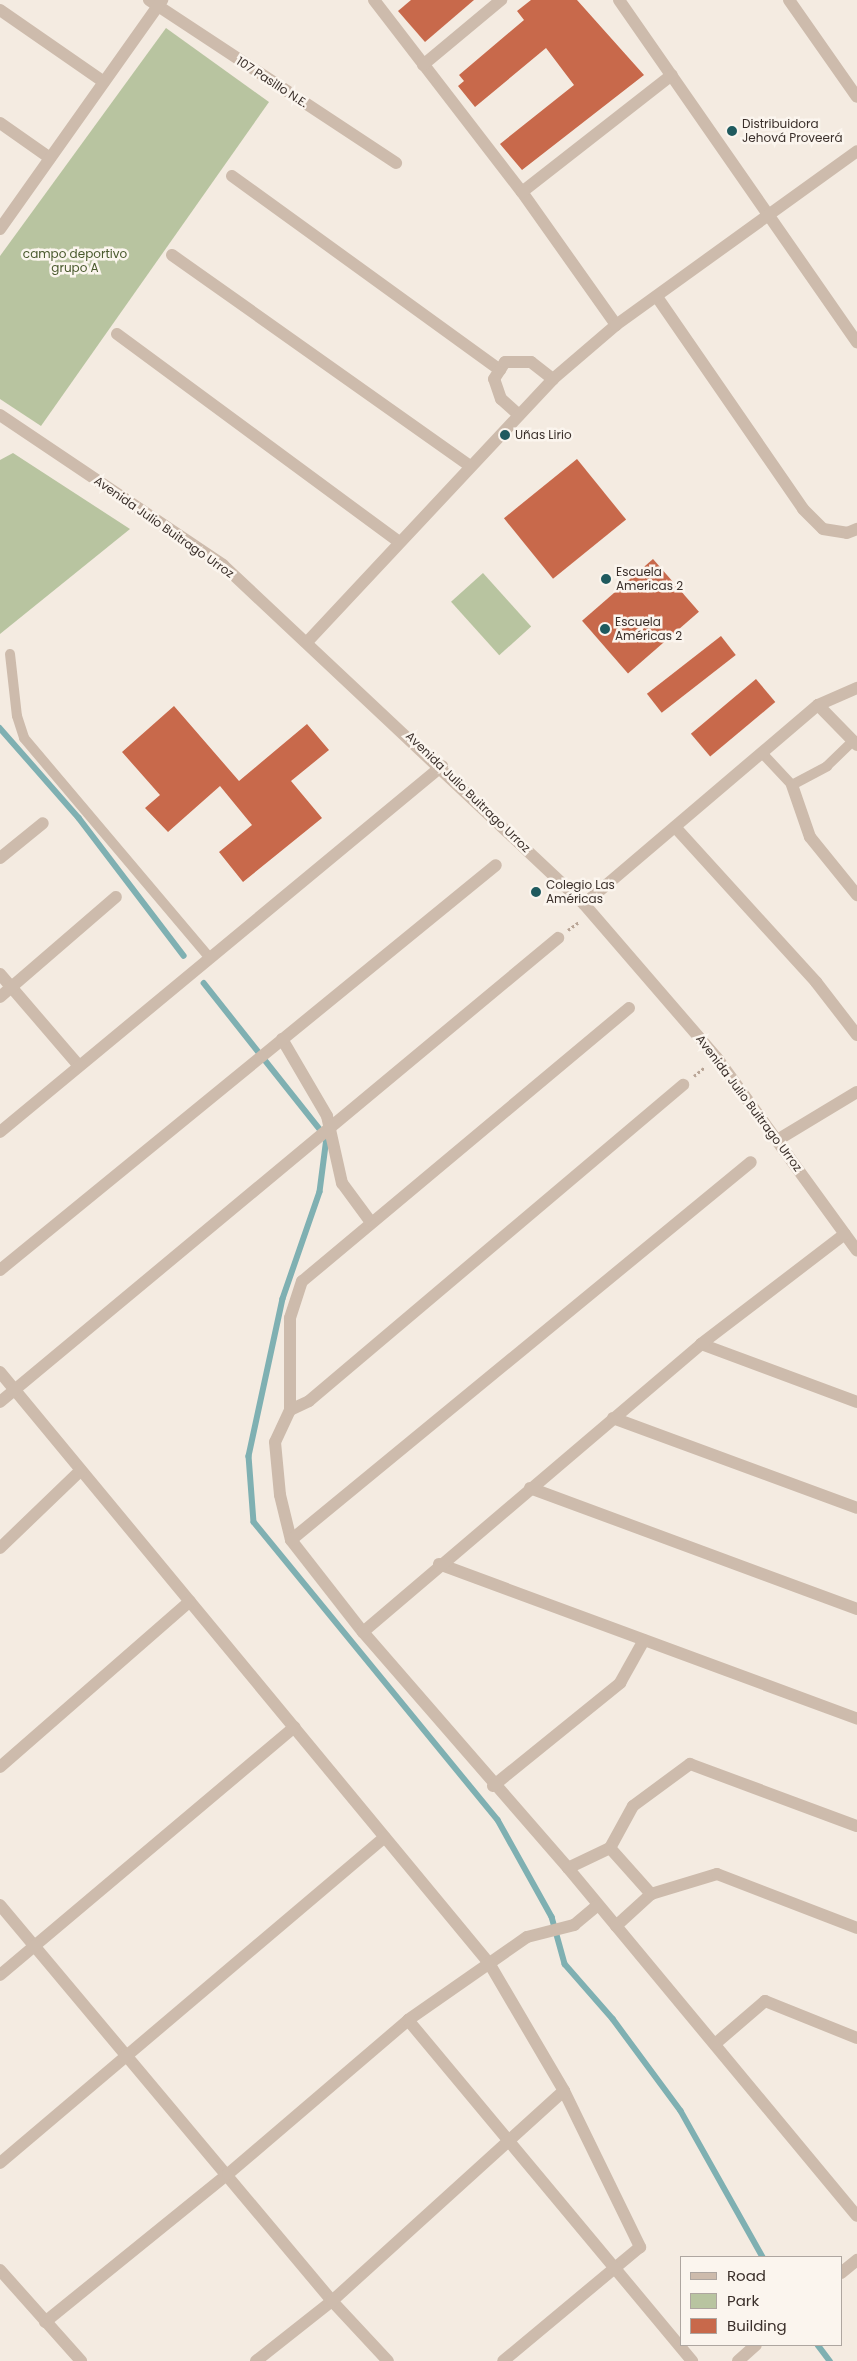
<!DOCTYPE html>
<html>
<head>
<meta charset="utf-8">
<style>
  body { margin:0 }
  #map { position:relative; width:857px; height:2361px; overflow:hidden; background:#f4ebe1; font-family:Poppins,sans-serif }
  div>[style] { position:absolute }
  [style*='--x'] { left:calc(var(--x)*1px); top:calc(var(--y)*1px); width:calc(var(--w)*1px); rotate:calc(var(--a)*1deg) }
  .green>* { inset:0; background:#b8c4a0; transform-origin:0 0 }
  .stream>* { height:5.5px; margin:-2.75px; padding:0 2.75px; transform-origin:2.75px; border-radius:2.75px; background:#7fb0b2 }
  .building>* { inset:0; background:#c8694b; transform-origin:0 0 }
  .path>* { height:3px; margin-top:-1.5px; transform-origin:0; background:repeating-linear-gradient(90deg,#b9a596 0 2.5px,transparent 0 5px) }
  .lane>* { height:10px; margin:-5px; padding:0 5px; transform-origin:5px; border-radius:5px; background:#cdbbac }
  .street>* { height:12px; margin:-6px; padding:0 6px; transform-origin:6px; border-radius:6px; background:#cdbbac }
  .dots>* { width:14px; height:14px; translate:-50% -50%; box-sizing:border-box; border:2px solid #fbf5ee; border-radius:50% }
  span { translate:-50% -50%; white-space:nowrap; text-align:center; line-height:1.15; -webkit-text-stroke:5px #fbf5ee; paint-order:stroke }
  .street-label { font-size:12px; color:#3b302b }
  .poi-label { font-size:12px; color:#3b302b }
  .left { translate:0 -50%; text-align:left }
  .park-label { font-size:12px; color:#4a5a2e }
  .legend { position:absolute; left:680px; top:2256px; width:162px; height:90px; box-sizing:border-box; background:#fbf5ee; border:1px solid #aea6a0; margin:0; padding:6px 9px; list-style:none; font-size:15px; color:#3b302b }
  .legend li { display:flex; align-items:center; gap:10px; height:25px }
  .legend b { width:25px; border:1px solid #aea6a0 }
</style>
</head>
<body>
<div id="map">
  <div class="green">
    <i style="clip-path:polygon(166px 28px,269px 102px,41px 426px,0 399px,0 256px)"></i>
    <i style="clip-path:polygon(13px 453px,130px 529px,0 634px,0 460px)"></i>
    <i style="left:483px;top:573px;width:72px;height:43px;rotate:48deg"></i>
  </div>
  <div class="stream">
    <i style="--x:0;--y:728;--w:120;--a:48.7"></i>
    <i style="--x:79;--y:818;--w:173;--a:52.7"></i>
    <i style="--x:204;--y:983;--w:198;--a:51.6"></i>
    <i style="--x:327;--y:1138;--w:54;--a:97.4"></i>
    <i style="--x:320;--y:1192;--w:113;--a:109.1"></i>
    <i style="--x:283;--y:1299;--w:161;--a:102.2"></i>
    <i style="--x:249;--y:1456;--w:66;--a:85.7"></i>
    <i style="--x:254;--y:1522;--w:385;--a:50.7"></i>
    <i style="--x:498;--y:1820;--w:111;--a:60.9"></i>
    <i style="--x:552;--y:1917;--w:49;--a:74.5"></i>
    <i style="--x:565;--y:1964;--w:73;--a:48.9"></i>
    <i style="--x:613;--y:2019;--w:114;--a:53.5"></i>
    <i style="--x:681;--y:2111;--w:167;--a:60.7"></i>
    <i style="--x:818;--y:2345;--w:20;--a:53"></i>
  </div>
  <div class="building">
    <i style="clip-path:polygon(411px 0,474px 0,425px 42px,398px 11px)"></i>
    <i style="clip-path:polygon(531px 0,577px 0,644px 75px,522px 170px,500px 144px,574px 85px,546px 48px,475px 107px,458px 86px,464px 81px,459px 75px,524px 20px,517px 11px)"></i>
    <i style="left:577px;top:459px;width:78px;height:94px;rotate:51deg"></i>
    <i style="left:653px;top:559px;width:70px;height:94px;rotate:49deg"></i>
    <i style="left:721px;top:636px;width:24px;height:94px;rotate:52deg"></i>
    <i style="left:756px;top:679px;width:30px;height:85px;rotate:50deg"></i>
    <i style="clip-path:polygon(174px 706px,239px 781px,307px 724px,329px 750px,291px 781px,322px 818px,243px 882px,219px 852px,252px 825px,220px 786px,168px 832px,145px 808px,160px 795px,122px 752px)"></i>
  </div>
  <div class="path">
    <i style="--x:568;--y:930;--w:14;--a:-36"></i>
    <i style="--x:694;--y:1076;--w:14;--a:-39"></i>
  </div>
  <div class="lane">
    <i style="--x:10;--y:654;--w:62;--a:83.6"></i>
    <i style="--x:17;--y:716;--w:23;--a:72"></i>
    <i style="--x:24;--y:738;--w:288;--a:49.8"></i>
    <i style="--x:762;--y:753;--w:44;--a:46.8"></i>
    <i style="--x:792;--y:785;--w:40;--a:-28"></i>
    <i style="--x:827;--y:766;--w:36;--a:-44"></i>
  </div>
  <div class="street">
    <i style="--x:149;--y:0;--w:296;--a:33.4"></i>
    <i style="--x:374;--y:0;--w:242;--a:52.4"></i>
    <i style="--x:522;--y:192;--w:163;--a:54.7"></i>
    <i style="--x:619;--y:0;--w:417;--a:55.2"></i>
    <i style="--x:789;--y:0;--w:118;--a:55"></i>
    <i style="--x:0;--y:10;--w:126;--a:34.7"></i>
    <i style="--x:423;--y:65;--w:102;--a:-39.8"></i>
    <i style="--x:0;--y:123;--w:61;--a:35"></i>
    <i style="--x:232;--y:176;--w:331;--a:35.9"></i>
    <i style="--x:522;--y:192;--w:190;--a:-38"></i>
    <i style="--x:0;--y:229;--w:281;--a:-54.7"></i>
    <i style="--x:172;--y:255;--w:365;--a:35.3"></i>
    <i style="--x:657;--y:297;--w:257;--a:55.4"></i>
    <i style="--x:803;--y:509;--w:28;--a:45"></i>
    <i style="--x:823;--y:529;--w:24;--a:9"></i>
    <i style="--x:847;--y:533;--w:11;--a:-22"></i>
    <i style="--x:117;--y:334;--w:350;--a:36.4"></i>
    <i style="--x:0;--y:415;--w:269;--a:33.9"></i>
    <i style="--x:223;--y:565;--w:495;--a:43.2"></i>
    <i style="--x:584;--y:904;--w:203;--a:49.2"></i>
    <i style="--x:717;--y:1058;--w:238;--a:54"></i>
    <i style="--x:519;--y:415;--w:24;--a:-138"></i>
    <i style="--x:501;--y:399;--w:21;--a:-109"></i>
    <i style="--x:494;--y:379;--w:20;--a:-57"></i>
    <i style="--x:505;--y:362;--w:26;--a:0"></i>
    <i style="--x:531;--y:362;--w:28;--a:38"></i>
    <i style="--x:308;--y:641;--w:359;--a:-46.9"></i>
    <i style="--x:553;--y:379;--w:83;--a:-40.6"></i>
    <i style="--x:616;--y:325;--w:297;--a:-35.8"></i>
    <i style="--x:818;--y:705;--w:56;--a:45.7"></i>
    <i style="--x:792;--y:785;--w:55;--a:70.9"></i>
    <i style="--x:810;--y:837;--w:75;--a:51"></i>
    <i style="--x:675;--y:827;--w:210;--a:47.7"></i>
    <i style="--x:816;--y:982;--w:67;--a:52.3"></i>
    <i style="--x:0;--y:858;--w:55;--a:-39.1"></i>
    <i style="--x:584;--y:904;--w:307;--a:-40.4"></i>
    <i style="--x:818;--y:705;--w:43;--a:-23.6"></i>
    <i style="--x:0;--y:974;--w:121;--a:49.3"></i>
    <i style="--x:0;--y:997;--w:153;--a:-40.8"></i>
    <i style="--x:629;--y:1008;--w:426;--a:140.1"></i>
    <i style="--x:302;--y:1281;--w:39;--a:108"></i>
    <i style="--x:290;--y:1318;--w:92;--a:90"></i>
    <i style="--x:290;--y:1410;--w:35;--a:115"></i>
    <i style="--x:275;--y:1442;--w:53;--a:84.6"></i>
    <i style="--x:280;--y:1495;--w:46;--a:76.3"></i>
    <i style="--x:291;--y:1540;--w:117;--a:52"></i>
    <i style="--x:363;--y:1632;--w:313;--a:49"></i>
    <i style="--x:568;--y:1868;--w:452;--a:50.3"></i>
    <i style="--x:282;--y:1039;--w:89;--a:59.7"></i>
    <i style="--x:327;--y:1116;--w:69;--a:77.4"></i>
    <i style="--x:342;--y:1183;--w:47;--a:53.6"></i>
    <i style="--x:0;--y:1132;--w:574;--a:-39.63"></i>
    <i style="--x:779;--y:1139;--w:91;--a:-31.1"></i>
    <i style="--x:0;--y:1270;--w:640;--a:-39.23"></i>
    <i style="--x:701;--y:1344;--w:166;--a:20.4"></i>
    <i style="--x:0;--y:1372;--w:767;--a:50.4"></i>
    <i style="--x:489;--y:1963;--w:148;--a:59.6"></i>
    <i style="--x:564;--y:2091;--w:174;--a:64"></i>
    <i style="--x:640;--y:2247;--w:178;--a:140.2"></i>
    <i style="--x:0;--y:1402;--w:726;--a:-39.74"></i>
    <i style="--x:290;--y:1410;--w:21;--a:-25"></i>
    <i style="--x:309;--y:1401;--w:490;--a:-40.2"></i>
    <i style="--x:613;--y:1418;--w:260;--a:20.2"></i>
    <i style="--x:530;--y:1488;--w:349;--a:20.3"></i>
    <i style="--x:291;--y:1540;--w:595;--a:-39.41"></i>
    <i style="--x:0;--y:1548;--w:112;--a:-43.9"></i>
    <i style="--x:439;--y:1564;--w:446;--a:20.3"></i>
    <i style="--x:363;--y:1632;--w:444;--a:-40.4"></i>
    <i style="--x:701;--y:1344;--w:181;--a:-37.4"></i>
    <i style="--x:0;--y:1767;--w:252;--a:-41.1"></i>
    <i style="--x:493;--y:1786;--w:164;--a:-39"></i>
    <i style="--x:620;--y:1683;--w:49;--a:-60.8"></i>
    <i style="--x:610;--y:1848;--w:48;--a:-61.3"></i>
    <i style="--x:633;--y:1806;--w:71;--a:-36.4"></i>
    <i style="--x:690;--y:1764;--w:178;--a:20.4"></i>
    <i style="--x:568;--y:1868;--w:47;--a:-25.5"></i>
    <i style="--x:610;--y:1848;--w:62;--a:48.3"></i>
    <i style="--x:0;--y:1905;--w:517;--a:50.02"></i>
    <i style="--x:332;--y:2301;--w:82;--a:47"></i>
    <i style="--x:616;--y:1926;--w:47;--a:-42.4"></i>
    <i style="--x:651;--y:1894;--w:69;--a:-16.9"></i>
    <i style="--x:717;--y:1874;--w:150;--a:21.1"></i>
    <i style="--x:0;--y:1975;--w:385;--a:-40.1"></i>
    <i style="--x:408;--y:2020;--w:444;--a:50.2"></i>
    <i style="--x:715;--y:2044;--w:66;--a:-40.7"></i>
    <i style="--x:765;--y:2001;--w:99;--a:21.9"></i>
    <i style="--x:0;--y:2163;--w:504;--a:-40.26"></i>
    <i style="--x:0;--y:2270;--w:122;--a:48.3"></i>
    <i style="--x:841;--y:2273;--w:21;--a:-39"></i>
    <i style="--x:45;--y:2322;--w:235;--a:-39"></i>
    <i style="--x:228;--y:2174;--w:237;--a:-40.5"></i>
    <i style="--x:408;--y:2020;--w:145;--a:-34.9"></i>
    <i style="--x:527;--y:1937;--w:49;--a:-14.3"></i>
    <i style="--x:574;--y:1925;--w:31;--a:-40"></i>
    <i style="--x:256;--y:2361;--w:97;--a:-38.3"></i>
    <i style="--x:332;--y:2301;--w:313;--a:-42.2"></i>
    <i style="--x:738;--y:2361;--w:24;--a:-42"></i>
  </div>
  <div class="dots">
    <i style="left:732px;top:131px;background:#1f5a5e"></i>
    <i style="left:505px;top:435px;background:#1f5a5e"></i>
    <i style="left:606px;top:579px;background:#1f5a5e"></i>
    <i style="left:605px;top:629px;background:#1f5a5e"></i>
    <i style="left:536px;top:892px;background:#1f5a5e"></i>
  </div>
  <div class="street-label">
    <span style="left:272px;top:82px;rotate:33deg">107 Pasillo N.E.</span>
    <span style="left:164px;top:527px;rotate:35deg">Avenida Julio Buitrago Urroz</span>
    <span style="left:468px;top:792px;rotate:44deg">Avenida Julio Buitrago Urroz</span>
    <span style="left:749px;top:1103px;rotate:53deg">Avenida Julio Buitrago Urroz</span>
  </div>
  <div class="poi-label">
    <span class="left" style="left:742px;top:131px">Distribuidora<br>Jehová Proveerá</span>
    <span class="left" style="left:515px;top:435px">Uñas Lirio</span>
    <span class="left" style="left:616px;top:579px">Escuela<br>Americas 2</span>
    <span class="left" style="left:615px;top:629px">Escuela<br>Américas 2</span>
    <span class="left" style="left:546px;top:892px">Colegio Las<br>Américas</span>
  </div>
  <div class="park-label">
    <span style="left:75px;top:261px">campo deportivo<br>grupo A</span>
  </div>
  <ul class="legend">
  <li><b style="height:6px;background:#cdbbac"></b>Road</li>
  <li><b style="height:14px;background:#b8c4a0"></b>Park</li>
  <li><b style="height:14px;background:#c8694b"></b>Building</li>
  </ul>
</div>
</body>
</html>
